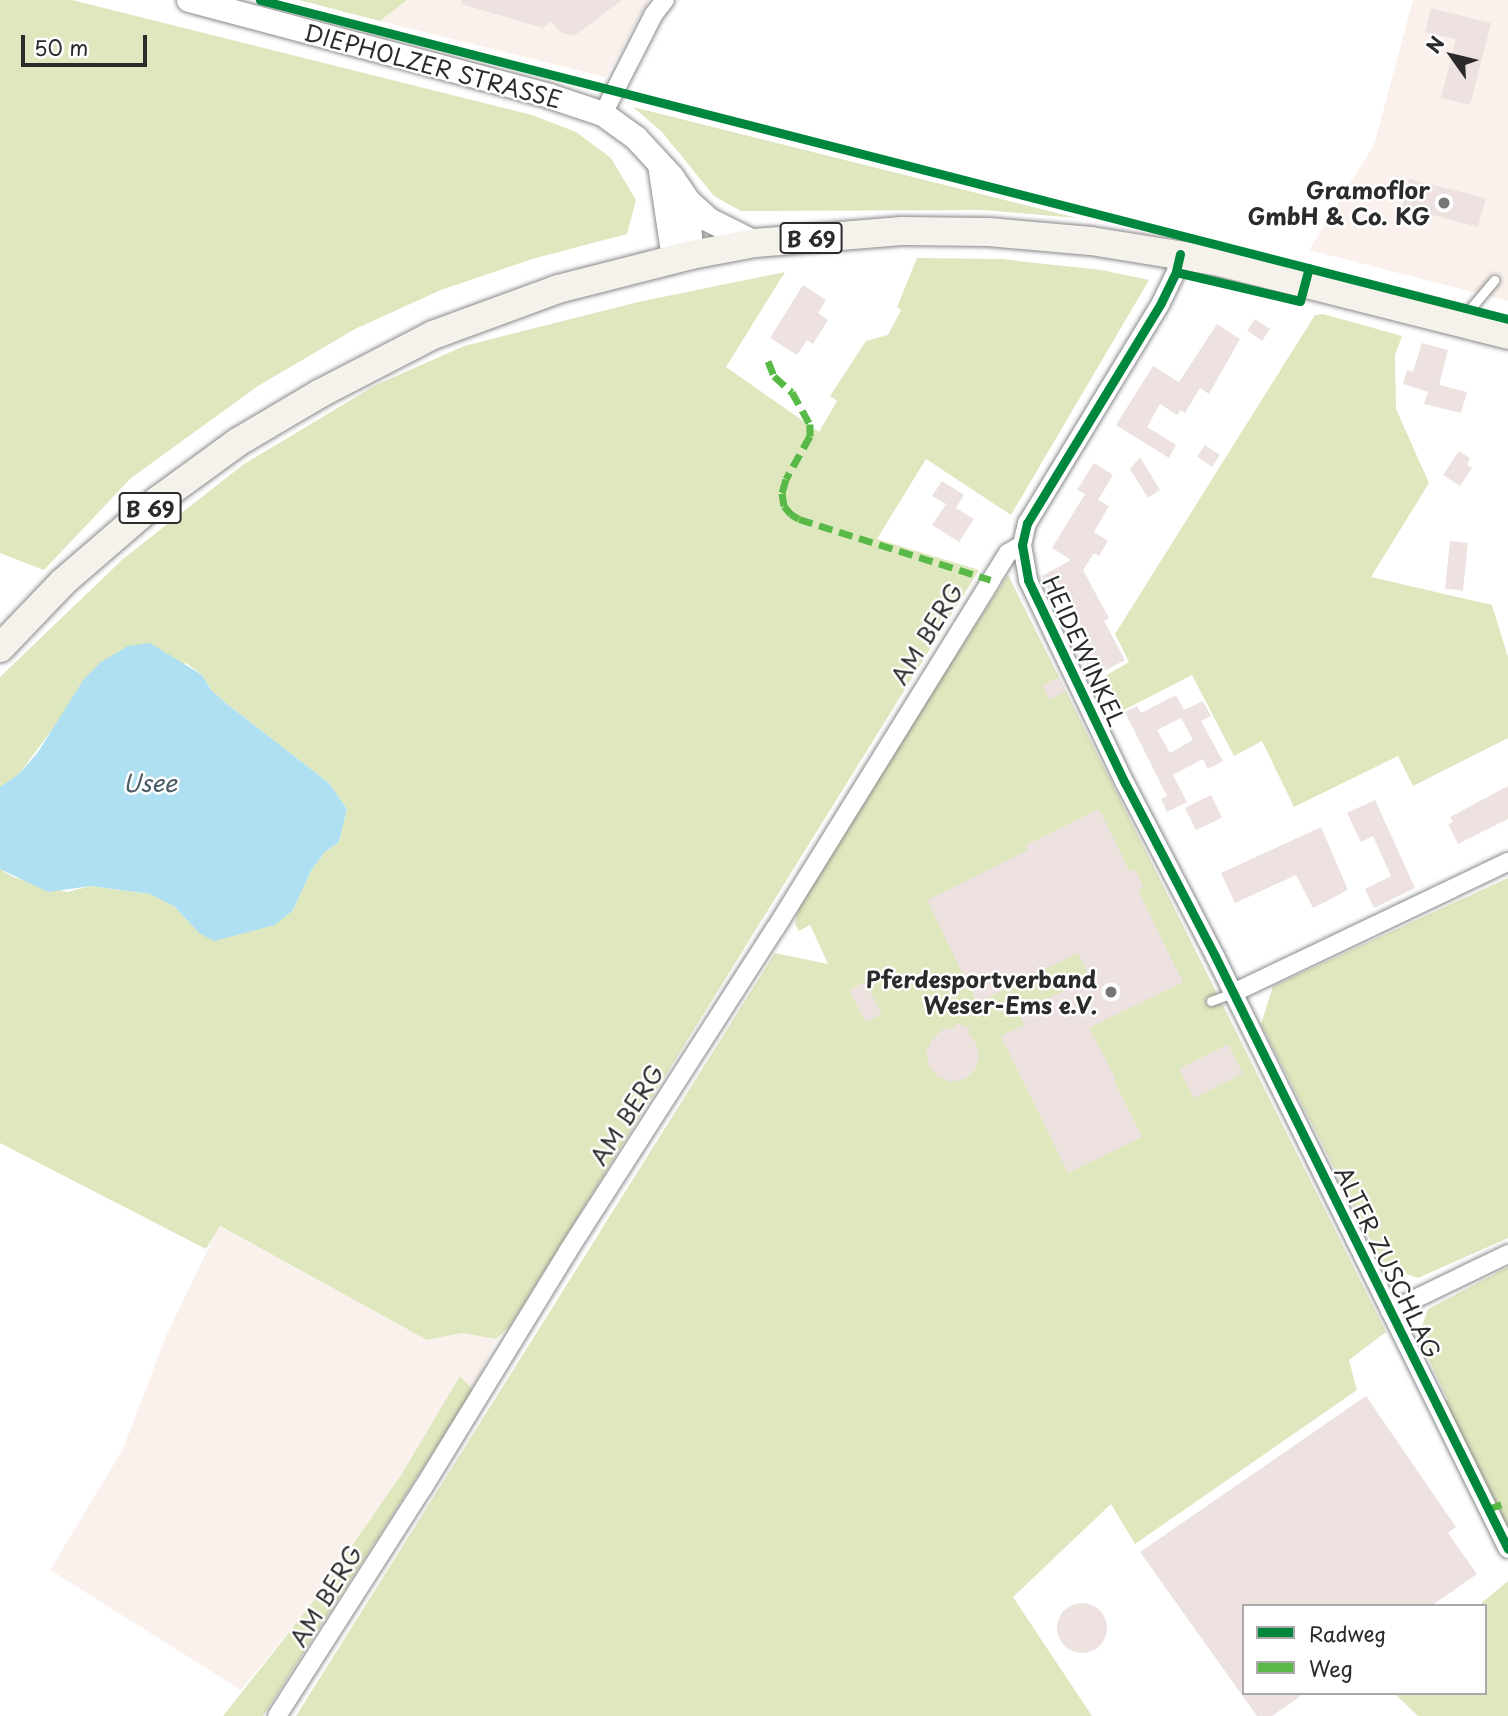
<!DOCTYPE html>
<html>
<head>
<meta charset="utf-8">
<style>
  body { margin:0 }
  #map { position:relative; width:1508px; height:1716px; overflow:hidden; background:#fff; font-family:"Playpen Sans",sans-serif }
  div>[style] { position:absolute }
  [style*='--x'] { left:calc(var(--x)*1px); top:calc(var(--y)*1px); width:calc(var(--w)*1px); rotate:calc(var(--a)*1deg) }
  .built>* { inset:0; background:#faf1ed }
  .green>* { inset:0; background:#dfe7be }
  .water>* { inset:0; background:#aee0f2 }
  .building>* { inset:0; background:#ede2df; transform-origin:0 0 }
  .round { border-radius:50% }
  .roads { filter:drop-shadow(0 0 2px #8a8a8a) drop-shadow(0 0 2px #8a8a8a) }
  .lane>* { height:9px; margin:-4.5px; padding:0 4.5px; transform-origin:4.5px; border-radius:4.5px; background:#fff }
  .street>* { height:18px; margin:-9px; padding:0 9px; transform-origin:9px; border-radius:9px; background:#fff }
  .secondary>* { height:24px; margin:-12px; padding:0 12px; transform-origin:12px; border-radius:12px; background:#fff }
  .primary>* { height:28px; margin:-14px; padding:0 14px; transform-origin:14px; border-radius:14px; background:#f5f1eb }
  .quiet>* { height:7px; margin-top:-3.5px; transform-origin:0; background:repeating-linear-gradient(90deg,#58b947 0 14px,transparent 0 21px) }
  .cycleway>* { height:9px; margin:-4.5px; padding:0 4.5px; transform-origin:4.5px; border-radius:4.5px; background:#00873e }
  .dots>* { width:19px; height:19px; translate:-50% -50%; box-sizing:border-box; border:4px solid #fff; border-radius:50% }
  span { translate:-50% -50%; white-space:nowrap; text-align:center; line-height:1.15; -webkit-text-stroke:5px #fff; paint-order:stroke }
  .shield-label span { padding:2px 5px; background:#fff; border:2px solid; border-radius:5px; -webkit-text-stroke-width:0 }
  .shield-label { font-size:21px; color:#2b2b2b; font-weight:700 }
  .street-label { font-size:23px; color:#2b2b2b }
  .poi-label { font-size:23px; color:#2b2b2b; font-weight:700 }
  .right { translate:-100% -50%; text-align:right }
  .water-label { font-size:24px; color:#485d65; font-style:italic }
  .legend { position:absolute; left:1242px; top:1604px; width:245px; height:91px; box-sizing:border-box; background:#fff; border:2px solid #aaa; margin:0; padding:9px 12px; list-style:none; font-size:21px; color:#2b2b2b }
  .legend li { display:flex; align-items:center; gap:14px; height:35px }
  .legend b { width:35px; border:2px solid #aaa }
  .north { position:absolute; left:1417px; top:21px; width:70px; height:70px; -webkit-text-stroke:5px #fff; paint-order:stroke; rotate:304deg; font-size:19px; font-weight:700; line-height:28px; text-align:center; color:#2b2b2b }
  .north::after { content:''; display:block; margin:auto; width:24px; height:32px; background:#2b2b2b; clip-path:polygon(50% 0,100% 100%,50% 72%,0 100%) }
  .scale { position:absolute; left:21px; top:35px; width:126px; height:32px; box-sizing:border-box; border:4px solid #2b2b2b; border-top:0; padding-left:9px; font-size:21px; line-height:24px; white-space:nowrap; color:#2b2b2b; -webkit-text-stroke:5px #fff; paint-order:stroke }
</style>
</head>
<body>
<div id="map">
  <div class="built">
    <i style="clip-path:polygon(407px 0,649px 0,605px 77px,380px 21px)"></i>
    <i style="clip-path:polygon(1413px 0,1508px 0,1508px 301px,1309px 250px,1374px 145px)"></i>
    <i style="clip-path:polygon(219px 1226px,427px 1340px,462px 1333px,496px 1339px,473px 1390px,460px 1377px,401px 1475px,312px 1603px,241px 1690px,50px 1570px,123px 1449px,166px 1336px)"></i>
  </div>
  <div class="green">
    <i style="clip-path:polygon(0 0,72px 0,532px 115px,576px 132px,611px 158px,636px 200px,627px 234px,532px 259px,441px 290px,355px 329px,258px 386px,131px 478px,44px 570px,0 553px)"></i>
    <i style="clip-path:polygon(299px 0,407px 0,380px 21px)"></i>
    <i style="clip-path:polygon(633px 107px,1077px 218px,982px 210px,741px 211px,714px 196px,662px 132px)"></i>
    <i style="clip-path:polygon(917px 258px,1001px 259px,1101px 270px,1149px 280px,1011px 515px,926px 459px,877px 539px,979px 570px,510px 1326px,496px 1339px,462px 1333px,427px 1340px,220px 1226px,206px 1249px,0 1143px,0 869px,13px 877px,67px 892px,91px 886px,150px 894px,175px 907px,199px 933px,293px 910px,312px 869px,325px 852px,339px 842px,347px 809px,329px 783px,227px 704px,211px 690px,202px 675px,186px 663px,60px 719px,19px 774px,0 787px,0 677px,124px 558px,244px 464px,376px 385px,464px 346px,638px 302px,785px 272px,726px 367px,819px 432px,837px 401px,830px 396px,866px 341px,888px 335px,901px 310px,897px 307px)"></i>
    <i style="clip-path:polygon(1323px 314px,1402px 336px,1395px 355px,1396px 409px,1429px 483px,1371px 577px,1492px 605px,1508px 657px,1508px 738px,1413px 786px,1398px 756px,1294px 807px,1262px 741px,1234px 756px,1192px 675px,1122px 711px,1105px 676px,1129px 662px,1115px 634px,1315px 315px)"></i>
    <i style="clip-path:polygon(1008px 575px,1386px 1332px,1349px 1360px,1357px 1390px,1135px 1544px,1111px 1504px,1013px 1597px,1092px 1716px,296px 1716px,775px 953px,828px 964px,810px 925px,799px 931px,795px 924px,798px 910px,891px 755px)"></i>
    <i style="clip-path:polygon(1508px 878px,1508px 1238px,1418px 1278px,1384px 1266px,1261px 1024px,1273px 986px)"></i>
    <i style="clip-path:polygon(1508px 1267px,1508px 1531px,1445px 1401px,1448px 1400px,1418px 1337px,1428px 1309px)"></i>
    <i style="clip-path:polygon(460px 1376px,473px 1390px,263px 1716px,223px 1716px,312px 1603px,401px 1475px)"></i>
    <i style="clip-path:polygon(1508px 1581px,1508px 1716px,1418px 1716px,1394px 1693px,1485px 1693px,1485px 1606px,1478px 1606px)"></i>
  </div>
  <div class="water">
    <i style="clip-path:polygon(150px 643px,202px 675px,211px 690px,227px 704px,329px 783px,347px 809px,339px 842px,325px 852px,312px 869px,293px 910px,275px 925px,214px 941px,199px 933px,175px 907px,150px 894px,91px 886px,48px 892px,0 869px,0 787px,19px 774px,38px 752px,84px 679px,101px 662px,128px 646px)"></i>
  </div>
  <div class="building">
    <i style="clip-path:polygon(462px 0,622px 0,574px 36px,560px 32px,551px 21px,543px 28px,461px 4px)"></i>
    <i style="clip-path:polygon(1431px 8px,1491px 23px,1470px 105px,1441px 98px,1456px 39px,1425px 32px)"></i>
    <i style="clip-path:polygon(1409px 179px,1486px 198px,1478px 227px,1432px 215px,1430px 222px,1417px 219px,1418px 212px,1402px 208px)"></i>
    <i style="clip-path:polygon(803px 285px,826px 300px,818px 313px,828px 320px,813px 344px,807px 340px,797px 355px,770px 338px)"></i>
    <i style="left:1255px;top:319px;width:18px;height:14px;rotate:34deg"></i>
    <i style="clip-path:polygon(1217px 324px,1240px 339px,1209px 394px,1200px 388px,1185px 413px,1181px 410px,1177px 415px,1160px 404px,1147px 427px,1176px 445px,1169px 458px,1116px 425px,1153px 366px,1179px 382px)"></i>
    <i style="clip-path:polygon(1422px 343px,1448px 350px,1439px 385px,1467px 392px,1461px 413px,1424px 404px,1428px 392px,1403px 384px,1407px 370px,1413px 372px)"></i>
    <i style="left:1205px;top:445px;width:18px;height:14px;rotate:34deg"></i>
    <i style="clip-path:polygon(1459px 451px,1470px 458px,1467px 465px,1472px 468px,1460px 486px,1443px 475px)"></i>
    <i style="clip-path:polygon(1140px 457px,1160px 490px,1148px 498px,1130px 469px)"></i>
    <i style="clip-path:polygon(1094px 463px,1113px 475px,1098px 500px,1109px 506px,1094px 532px,1108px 541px,1099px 556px,1094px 553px,1083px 570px,1109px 618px,1104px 621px,1125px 660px,1102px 672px,1097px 664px,1089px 668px,1077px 647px,1089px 641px,1060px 588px,1050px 593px,1042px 576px,1071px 560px,1052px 548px,1085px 494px,1077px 490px)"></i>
    <i style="clip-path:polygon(942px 481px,964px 495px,956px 508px,974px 519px,959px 542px,932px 525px,946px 504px,932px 496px)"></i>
    <i style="left:1450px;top:541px;width:18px;height:48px;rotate:6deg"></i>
    <i style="left:1059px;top:677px;width:16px;height:19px;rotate:63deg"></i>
    <i style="clip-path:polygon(evenodd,1176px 695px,1184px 710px,1203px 701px,1211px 716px,1201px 721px,1223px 761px,1208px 769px,1203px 759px,1173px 775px,1187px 802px,1167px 812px,1161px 799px,1167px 796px,1125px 712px,1137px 706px,1141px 713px,1176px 695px,1181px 718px,1193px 740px,1170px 753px,1157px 730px,1181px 718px)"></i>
    <i style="clip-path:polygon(1508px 786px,1508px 819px,1458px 844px,1448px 824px,1453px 822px,1450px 817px)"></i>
    <i style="left:1211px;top:795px;width:25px;height:29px;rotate:64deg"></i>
    <i style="clip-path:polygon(1375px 800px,1415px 888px,1374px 908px,1365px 889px,1391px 876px,1373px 836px,1361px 842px,1347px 813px)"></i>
    <i style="clip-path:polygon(1099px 809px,1130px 872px,1135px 869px,1144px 887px,1138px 890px,1183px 982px,1089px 1028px,1116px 1079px,1114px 1080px,1142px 1137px,1068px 1173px,1001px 1036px,1024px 1025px,1019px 1013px,1090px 978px,1078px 953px,977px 1003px,927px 900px,1028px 850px,1026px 845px)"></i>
    <i style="clip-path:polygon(1321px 827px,1348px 890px,1313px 908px,1296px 875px,1235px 903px,1221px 873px)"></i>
    <i style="left:865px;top:982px;width:36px;height:18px;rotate:62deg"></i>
    <i style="clip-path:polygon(956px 1023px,970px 1028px,968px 1033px,976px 1043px,979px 1057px,975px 1070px,965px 1079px,950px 1082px,937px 1076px,929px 1066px,926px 1053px,932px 1040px,942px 1030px,954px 1028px)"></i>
    <i style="left:1228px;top:1044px;width:33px;height:55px;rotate:63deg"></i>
    <i style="clip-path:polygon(1366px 1396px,1456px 1527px,1448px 1533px,1477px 1574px,1431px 1606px,1244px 1606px,1244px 1693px,1305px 1693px,1272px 1716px,1257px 1716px,1140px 1552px)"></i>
    <i class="round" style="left:1057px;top:1603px;width:50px;height:50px"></i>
  </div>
  <div class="roads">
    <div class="lane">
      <i style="--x:1465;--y:322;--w:14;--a:-69"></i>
      <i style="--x:1470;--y:309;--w:38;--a:-50"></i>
      <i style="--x:1211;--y:1001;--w:23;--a:-20"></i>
    </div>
    <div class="street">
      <i style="--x:603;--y:114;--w:112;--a:-63"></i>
      <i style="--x:654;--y:14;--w:18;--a:-52"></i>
      <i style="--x:1180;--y:254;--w:18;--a:103"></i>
      <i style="--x:1176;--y:272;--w:34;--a:116"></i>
      <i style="--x:1161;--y:303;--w:258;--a:121.3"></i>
      <i style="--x:1027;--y:523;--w:23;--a:103"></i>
      <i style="--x:1022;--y:545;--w:36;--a:80"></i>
      <i style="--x:1028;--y:580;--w:225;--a:64.5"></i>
      <i style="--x:1125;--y:783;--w:195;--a:62.5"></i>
      <i style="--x:1215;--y:956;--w:661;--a:63.71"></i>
      <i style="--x:1233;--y:993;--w:305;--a:-25.5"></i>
      <i style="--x:1390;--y:1311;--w:131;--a:-25.8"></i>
      <i style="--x:277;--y:1716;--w:271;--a:-57.4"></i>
      <i style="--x:423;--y:1488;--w:278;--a:-58.5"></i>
      <i style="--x:568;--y:1251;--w:383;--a:-57.3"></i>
      <i style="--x:775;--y:929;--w:410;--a:-58.2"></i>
      <i style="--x:991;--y:580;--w:32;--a:-58"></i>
      <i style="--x:1008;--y:553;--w:16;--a:-30"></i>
    </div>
    <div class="secondary">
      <i style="--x:189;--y:0;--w:373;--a:14.9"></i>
      <i style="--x:549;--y:96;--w:57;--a:18.4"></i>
      <i style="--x:603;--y:114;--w:41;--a:36"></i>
      <i style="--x:636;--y:138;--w:53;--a:47.3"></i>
      <i style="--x:672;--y:177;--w:29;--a:56"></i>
      <i style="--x:688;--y:201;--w:54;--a:86.8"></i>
      <i style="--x:660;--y:165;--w:95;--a:81.5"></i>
      <i style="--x:688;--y:201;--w:28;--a:42"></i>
      <i style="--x:709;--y:220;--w:51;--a:26.6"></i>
    </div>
    <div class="primary">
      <i style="--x:0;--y:648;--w:91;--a:-46.3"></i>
      <i style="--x:63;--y:582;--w:124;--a:-40.8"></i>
      <i style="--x:157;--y:501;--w:100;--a:-36.1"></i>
      <i style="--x:238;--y:442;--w:96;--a:-30.6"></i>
      <i style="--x:321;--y:393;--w:126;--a:-27.4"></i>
      <i style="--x:433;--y:335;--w:133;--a:-20.2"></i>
      <i style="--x:558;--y:289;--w:137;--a:-14.3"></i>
      <i style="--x:691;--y:255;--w:65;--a:-10.6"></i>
      <i style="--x:755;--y:243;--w:147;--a:-4.7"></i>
      <i style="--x:902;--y:231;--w:86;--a:0.7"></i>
      <i style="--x:988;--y:232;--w:103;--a:5"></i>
      <i style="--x:1091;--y:241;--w:131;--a:9.2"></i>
      <i style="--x:1220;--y:262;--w:297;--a:14.2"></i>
    </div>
  </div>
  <div class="quiet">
    <i style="--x:768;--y:361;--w:16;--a:68"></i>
    <i style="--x:774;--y:376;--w:24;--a:42"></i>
    <i style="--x:792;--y:392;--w:37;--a:61"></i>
    <i style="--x:810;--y:424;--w:12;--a:90"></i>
    <i style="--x:810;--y:436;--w:49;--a:119.2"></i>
    <i style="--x:786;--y:479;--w:15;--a:106"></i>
    <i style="--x:782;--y:493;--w:13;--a:81"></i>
    <i style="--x:784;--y:506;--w:11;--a:49"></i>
    <i style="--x:791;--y:514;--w:9;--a:32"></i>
    <i style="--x:799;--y:519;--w:201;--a:17.6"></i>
    <i style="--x:1488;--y:1509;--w:21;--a:-19"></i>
  </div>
  <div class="cycleway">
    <i style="--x:260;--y:0;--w:1288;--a:14.34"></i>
    <i style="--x:1180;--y:254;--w:18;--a:103"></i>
    <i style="--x:1176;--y:272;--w:34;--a:116"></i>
    <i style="--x:1161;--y:303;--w:258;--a:121.3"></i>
    <i style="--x:1027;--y:523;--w:23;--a:103"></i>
    <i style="--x:1022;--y:545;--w:36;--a:80"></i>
    <i style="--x:1028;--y:580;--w:225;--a:64.5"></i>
    <i style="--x:1125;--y:783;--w:195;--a:62.5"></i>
    <i style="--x:1215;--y:956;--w:661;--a:63.71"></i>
    <i style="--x:1176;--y:272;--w:127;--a:13.2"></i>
    <i style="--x:1300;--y:301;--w:34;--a:-75"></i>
  </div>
  <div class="dots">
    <i style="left:1444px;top:203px;background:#757575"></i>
    <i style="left:1111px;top:992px;background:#757575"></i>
  </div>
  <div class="shield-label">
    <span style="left:811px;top:238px">B 69</span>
    <span style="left:150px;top:508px">B 69</span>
  </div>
  <div class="street-label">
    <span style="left:433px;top:66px;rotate:15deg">DIEPHOLZER STRASSE</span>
    <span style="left:927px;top:634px;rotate:-58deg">AM BERG</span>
    <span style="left:1084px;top:651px;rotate:65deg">HEIDEWINKEL</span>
    <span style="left:627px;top:1115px;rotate:-57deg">AM BERG</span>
    <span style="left:1388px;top:1262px;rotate:64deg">ALTER ZUSCHLAG</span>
    <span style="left:326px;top:1596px;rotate:-58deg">AM BERG</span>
  </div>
  <div class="poi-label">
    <span class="right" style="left:1430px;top:203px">Gramoflor<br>GmbH &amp; Co. KG</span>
    <span class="right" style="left:1097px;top:992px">Pferdesportverband<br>Weser-Ems e.V.</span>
  </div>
  <div class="water-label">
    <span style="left:150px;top:783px">Usee</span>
  </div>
  <ul class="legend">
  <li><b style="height:9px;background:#00873e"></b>Radweg</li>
  <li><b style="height:9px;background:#58b947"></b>Weg</li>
  </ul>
  <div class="north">N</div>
  <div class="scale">50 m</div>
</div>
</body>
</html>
